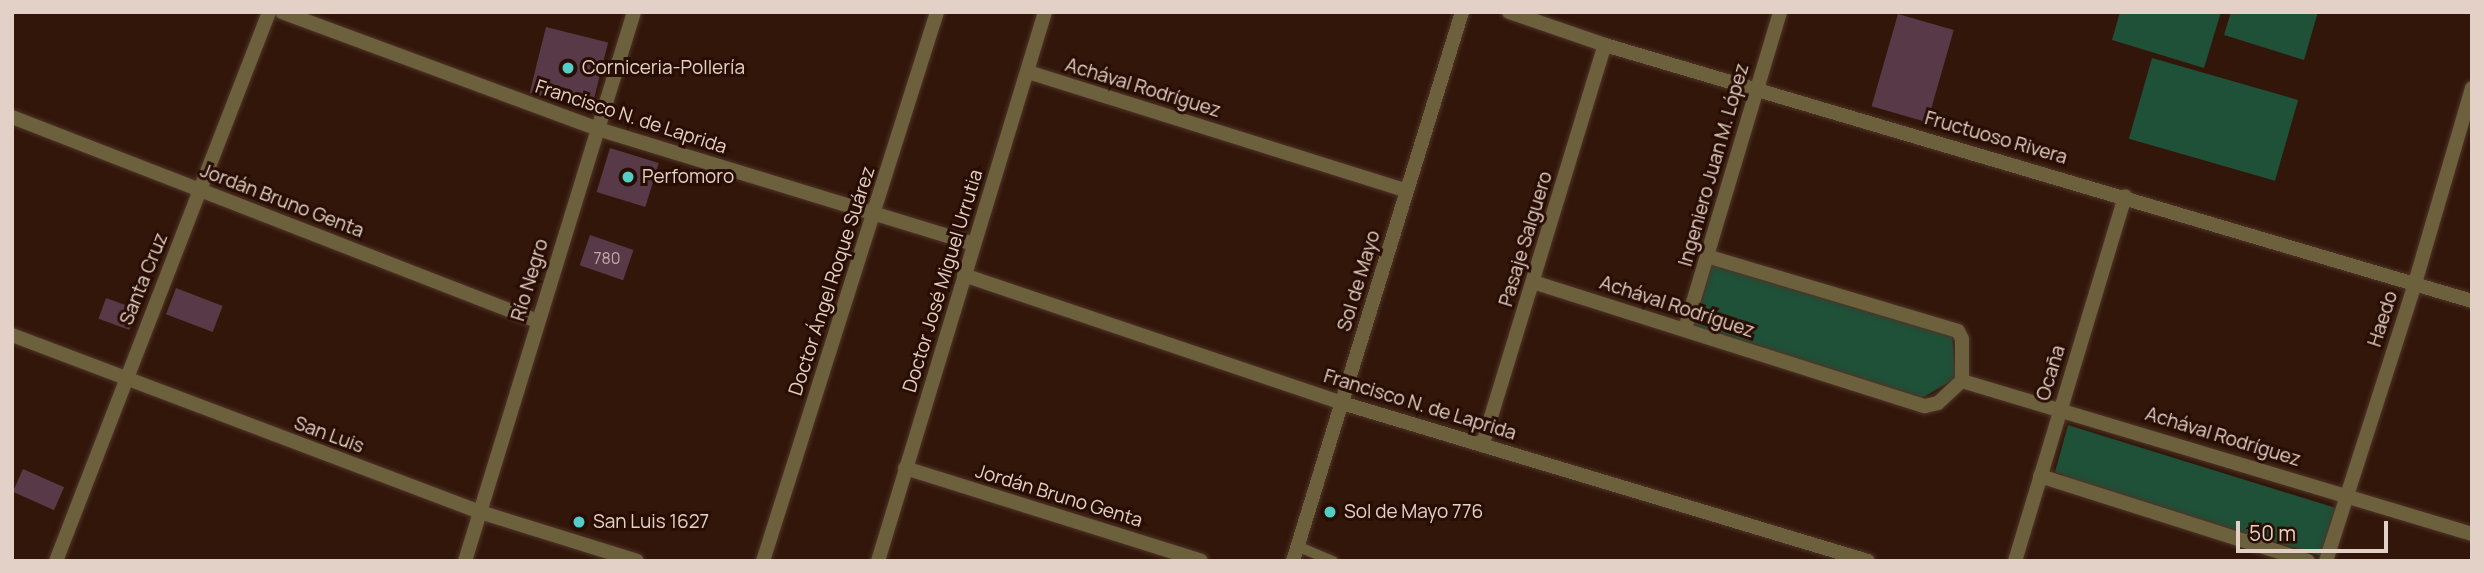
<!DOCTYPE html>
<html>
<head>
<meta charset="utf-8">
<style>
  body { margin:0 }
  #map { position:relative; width:2484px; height:573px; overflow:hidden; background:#32160a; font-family:Manrope,sans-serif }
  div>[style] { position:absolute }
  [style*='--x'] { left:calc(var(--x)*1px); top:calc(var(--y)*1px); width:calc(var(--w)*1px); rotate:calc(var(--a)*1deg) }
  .green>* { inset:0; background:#1e5138; transform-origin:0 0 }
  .building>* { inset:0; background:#583947; transform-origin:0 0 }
  .roads { filter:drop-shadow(0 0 2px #4e3428) drop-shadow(0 0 2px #4e3428) }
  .service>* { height:10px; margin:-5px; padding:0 5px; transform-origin:5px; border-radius:5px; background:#6c603d }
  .minor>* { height:14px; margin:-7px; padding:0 7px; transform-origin:7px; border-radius:7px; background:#6c603d }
  .tertiary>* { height:14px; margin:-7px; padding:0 7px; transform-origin:7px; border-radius:7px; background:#6c603d }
  .dots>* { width:19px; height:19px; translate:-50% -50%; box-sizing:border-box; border:4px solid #280d03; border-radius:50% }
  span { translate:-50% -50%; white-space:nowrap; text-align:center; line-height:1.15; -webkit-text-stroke:6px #280d03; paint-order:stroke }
  .number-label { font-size:16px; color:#c0aaa7 }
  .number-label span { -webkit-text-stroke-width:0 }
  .poi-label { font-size:19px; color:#e3d0c7 }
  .left { translate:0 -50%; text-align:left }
  .street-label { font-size:19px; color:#e3d0c7 }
  .frame { position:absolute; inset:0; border:14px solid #e3d0c7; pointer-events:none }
  .scale { position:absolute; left:2236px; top:521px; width:152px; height:32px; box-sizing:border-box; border:4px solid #e3d0c7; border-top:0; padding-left:9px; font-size:21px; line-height:24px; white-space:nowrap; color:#e3d0c7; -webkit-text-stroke:5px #280d03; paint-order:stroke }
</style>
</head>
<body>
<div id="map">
  <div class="green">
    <i style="clip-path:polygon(2120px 12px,2221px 12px,2204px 68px,2112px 40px)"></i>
    <i style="clip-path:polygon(2231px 12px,2318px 12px,2304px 60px,2224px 35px)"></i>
    <i style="left:2152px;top:58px;width:152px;height:84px;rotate:16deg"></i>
    <i style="clip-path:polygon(1709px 263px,1952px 335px,1956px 378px,1922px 398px,1690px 325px)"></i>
    <i style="clip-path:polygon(2068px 425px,2336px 508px,2321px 556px,2062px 478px,2063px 475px,2055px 472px)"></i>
  </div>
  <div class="building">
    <i style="left:1898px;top:14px;width:58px;height:96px;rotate:16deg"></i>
    <i style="left:546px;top:27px;width:64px;height:68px;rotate:14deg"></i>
    <i style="left:610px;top:148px;width:51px;height:46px;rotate:17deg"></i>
    <i style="left:590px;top:235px;width:46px;height:32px;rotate:19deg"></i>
    <i style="left:176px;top:288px;width:50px;height:28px;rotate:21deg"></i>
    <i style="left:106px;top:298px;width:33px;height:22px;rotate:20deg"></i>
    <i style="left:23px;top:469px;width:45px;height:25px;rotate:24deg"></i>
  </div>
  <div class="roads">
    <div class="service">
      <i style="--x:1297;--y:546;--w:39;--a:23"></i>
    </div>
    <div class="minor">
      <i style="--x:282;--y:12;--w:337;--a:20.3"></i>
      <i style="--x:598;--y:129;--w:393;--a:17"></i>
      <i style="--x:1509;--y:12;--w:102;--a:19"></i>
      <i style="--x:1605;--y:45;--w:904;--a:16.45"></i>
      <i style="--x:1028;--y:72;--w:397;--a:17.4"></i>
      <i style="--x:12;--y:117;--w:563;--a:21.23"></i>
      <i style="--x:964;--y:275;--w:399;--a:18.7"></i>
      <i style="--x:1342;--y:403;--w:549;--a:16.72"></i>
      <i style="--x:1533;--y:282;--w:411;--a:17.6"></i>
      <i style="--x:1925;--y:406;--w:13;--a:-13"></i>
      <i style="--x:1938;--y:403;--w:33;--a:-43"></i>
      <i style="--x:1962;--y:381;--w:42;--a:-90"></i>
      <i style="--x:1962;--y:339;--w:9;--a:-117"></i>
      <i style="--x:1958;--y:331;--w:262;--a:-163.4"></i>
      <i style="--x:1685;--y:329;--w:331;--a:-73.3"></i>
      <i style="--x:12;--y:335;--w:500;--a:20.72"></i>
      <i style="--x:480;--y:512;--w:164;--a:17.3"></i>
      <i style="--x:1962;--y:381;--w:532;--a:16.7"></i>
      <i style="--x:1483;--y:443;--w:416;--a:-73"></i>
      <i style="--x:905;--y:468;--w:310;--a:17.4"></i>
      <i style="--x:2040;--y:476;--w:281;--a:17.6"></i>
      <i style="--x:56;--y:561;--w:589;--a:-68.79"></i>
      <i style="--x:763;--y:561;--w:576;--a:-72.41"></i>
      <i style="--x:878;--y:561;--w:574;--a:-73.08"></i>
      <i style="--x:1293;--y:561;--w:574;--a:-72.89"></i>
      <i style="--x:2015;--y:561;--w:381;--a:-73.2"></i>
      <i style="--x:2326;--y:561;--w:292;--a:-72.2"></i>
      <i style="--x:2415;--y:283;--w:203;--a:-73.7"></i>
    </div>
    <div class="tertiary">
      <i style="--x:465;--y:561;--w:574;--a:-72.89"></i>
    </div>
  </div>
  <div class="dots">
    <i style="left:568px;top:68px;background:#54cdc6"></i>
    <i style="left:628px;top:177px;background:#54cdc6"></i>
    <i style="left:1330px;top:512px;background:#54cdc6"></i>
    <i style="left:579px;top:522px;background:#54cdc6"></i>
  </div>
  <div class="number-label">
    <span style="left:607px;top:258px">780</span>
  </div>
  <div class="poi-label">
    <span class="left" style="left:582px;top:68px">Corniceria-Pollería</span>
    <span class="left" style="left:642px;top:177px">Perfomoro</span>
    <span class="left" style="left:1344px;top:512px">Sol de Mayo 776</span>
    <span class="left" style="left:593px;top:522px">San Luis 1627</span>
  </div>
  <div class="street-label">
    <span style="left:1143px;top:88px;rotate:17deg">Achával Rodríguez</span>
    <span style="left:631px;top:117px;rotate:18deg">Francisco N. de Laprida</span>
    <span style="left:1996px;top:138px;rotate:16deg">Fructuoso Rivera</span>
    <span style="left:1714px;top:165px;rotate:-74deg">Ingeniero Juan M. López</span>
    <span style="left:282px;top:201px;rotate:21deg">Jordán Bruno Genta</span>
    <span style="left:1526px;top:239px;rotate:-73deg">Pasaje Salguero</span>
    <span style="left:144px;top:279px;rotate:-68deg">Santa Cruz</span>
    <span style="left:530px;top:280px;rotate:-73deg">Río Negro</span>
    <span style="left:832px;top:281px;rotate:-72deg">Doctor Ángel Roque Suárez</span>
    <span style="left:943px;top:281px;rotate:-73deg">Doctor José Miguel Urrutia</span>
    <span style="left:1359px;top:281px;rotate:-73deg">Sol de Mayo</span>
    <span style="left:1677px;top:307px;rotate:18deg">Achával Rodríguez</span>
    <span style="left:2383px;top:319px;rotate:-72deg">Haedo</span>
    <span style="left:2051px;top:373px;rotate:-73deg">Ocaña</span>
    <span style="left:1420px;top:405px;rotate:17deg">Francisco N. de Laprida</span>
    <span style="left:329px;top:435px;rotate:20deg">San Luis</span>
    <span style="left:2223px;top:437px;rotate:17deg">Achával Rodríguez</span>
    <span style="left:1059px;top:496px;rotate:17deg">Jordán Bruno Genta</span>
  </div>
  <div class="frame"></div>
  <div class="scale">50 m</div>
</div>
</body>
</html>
